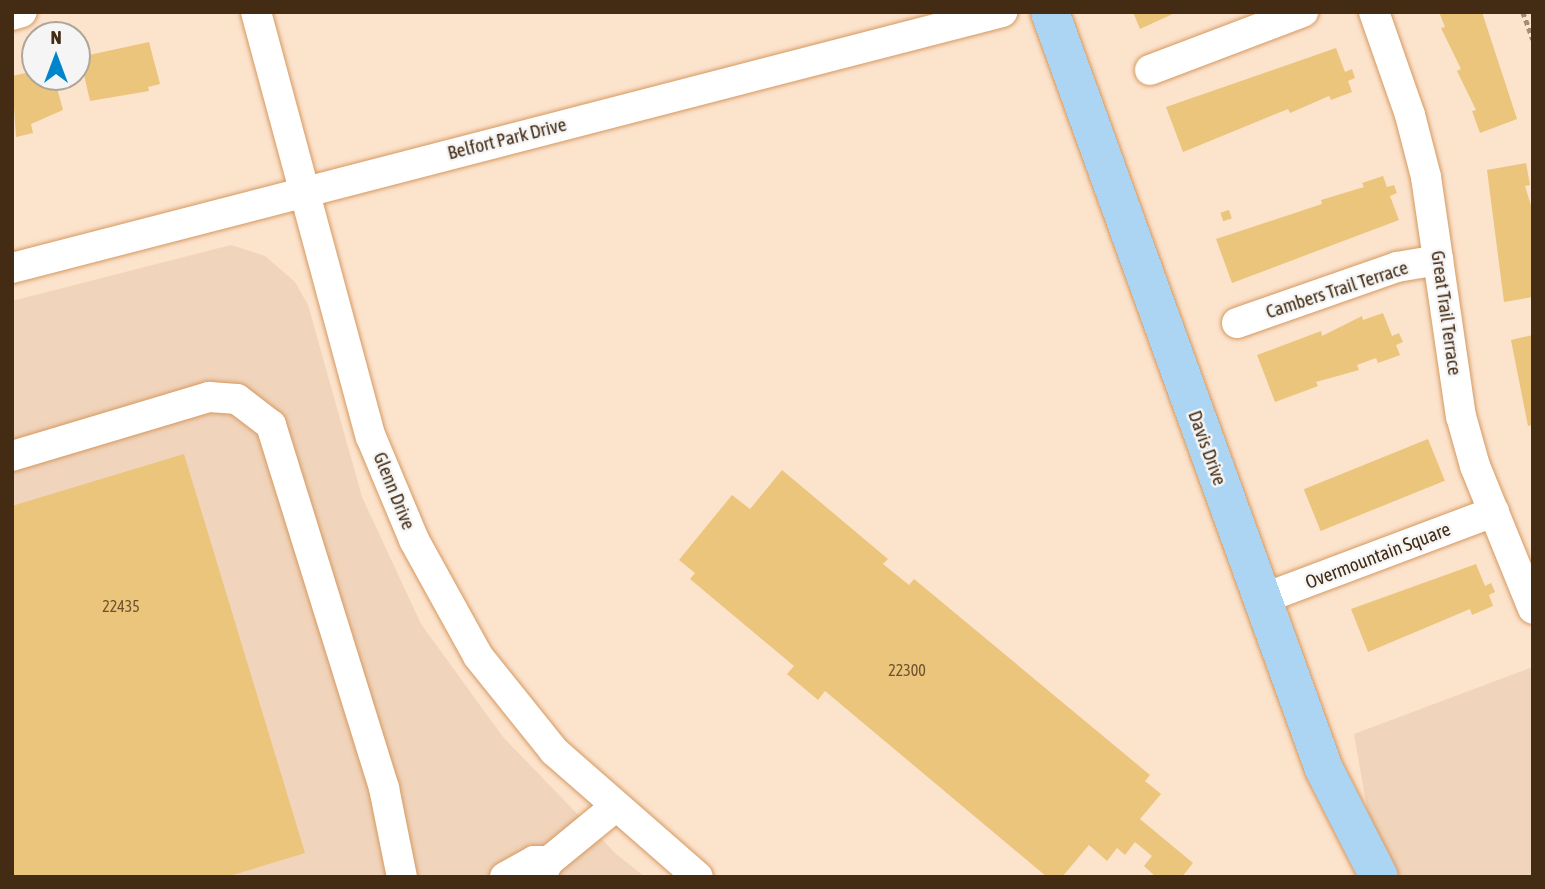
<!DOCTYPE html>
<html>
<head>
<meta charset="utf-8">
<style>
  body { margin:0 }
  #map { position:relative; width:1545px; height:889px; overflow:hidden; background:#fce3cc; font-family:"Asap Condensed",sans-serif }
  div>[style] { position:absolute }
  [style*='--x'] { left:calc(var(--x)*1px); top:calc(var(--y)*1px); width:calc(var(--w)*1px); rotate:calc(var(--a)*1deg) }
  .built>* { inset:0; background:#f0d4bb }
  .building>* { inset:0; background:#ebc57b; transform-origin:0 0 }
  .path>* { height:4.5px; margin-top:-2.25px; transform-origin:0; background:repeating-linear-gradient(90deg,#a58c75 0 5px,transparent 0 8.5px) }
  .roads { filter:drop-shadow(0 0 2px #d59960) drop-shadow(0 0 2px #d59960) }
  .minor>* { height:30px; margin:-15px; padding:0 15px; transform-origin:15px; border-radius:15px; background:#fff }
  .major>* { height:38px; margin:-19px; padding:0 19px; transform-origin:19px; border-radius:19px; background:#acd4f3 }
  span { translate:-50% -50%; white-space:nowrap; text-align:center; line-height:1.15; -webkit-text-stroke:5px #f5f5f5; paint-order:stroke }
  .number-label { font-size:16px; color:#6e522e }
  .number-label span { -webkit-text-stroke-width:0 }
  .street-label { font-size:19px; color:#442c14 }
  .frame { position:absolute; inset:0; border:14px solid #442c14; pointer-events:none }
  .north { position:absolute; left:21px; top:21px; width:70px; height:70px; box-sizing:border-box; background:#f5f5f5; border:2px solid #aea59b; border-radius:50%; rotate:0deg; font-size:19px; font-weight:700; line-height:28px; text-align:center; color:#442c14 }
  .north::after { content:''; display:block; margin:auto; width:24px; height:32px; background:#0084cb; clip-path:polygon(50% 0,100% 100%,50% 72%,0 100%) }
</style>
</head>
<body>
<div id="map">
  <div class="built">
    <i style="clip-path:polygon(231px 245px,265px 256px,295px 282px,308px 305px,362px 497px,421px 624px,503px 737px,616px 854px,645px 877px,12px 877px,12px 301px)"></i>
    <i style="clip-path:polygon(1533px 667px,1533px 877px,1395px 877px,1372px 837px,1354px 734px)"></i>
  </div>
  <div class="building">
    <i style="clip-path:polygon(1133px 12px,1177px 12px,1140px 29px)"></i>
    <i style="clip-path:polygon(1439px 12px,1482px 12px,1517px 119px,1480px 133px,1472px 111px,1476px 110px,1457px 71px,1461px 69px,1441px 28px,1445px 27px)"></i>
    <i style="clip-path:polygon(149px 42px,160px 84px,148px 87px,149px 91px,90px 101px,80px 57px)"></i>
    <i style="clip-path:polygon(1336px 48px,1345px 72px,1352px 69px,1355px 78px,1348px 81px,1352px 92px,1331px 100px,1329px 96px,1290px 113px,1288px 109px,1183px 152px,1166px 107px)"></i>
    <i style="clip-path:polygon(35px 71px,35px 77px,54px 77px,63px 110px,31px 124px,33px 133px,16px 137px,12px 76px)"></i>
    <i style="clip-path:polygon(1526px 163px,1530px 185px,1525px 186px,1533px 212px,1533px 297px,1504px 302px,1487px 170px)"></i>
    <i style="clip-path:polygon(1383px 176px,1387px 187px,1394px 185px,1397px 193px,1390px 196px,1399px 220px,1232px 283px,1216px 239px,1322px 204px,1321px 200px,1364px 187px,1362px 183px)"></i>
    <i style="left:1229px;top:210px;width:9px;height:9px;rotate:72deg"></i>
    <i style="clip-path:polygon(1383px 313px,1392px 336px,1399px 333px,1403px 342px,1396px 345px,1400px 355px,1378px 363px,1376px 358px,1357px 365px,1359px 370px,1316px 382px,1318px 386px,1275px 402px,1257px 355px,1321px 331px,1322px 336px,1362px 316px,1363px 320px)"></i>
    <i style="clip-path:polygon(1533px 335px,1533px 425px,1528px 426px,1511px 340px)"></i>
    <i style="left:1428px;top:439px;width:45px;height:134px;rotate:68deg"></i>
    <i style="clip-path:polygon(184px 454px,305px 853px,226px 877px,12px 877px,12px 506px)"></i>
    <i style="clip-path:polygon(782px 470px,888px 559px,883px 564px,909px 585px,914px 579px,1150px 775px,1145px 781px,1161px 794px,1140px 819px,1193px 863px,1182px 877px,1156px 877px,1144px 866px,1152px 856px,1135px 842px,1125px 855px,1117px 848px,1107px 861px,1089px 845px,1062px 877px,1047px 877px,825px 691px,818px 700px,787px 674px,794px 666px,690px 579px,695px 573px,679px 560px,732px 495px,750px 509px)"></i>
    <i style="clip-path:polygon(1476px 564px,1485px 586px,1491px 583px,1495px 592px,1489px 595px,1493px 606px,1472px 615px,1470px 609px,1368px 652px,1351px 609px)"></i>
  </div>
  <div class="path">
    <i style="--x:1523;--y:12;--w:29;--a:70"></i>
  </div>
  <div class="roads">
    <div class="minor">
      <i style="--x:256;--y:12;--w:440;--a:74.9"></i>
      <i style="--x:371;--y:437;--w:112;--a:67.3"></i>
      <i style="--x:414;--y:540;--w:132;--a:61.1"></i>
      <i style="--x:478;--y:656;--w:122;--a:51.3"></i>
      <i style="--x:554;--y:751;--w:191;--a:41.2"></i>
      <i style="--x:1374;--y:12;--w:109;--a:70.7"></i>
      <i style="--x:1410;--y:115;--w:64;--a:75.5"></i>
      <i style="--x:1426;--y:177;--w:242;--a:81.7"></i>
      <i style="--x:1461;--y:416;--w:52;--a:74.4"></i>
      <i style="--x:1475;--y:466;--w:154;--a:67.9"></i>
      <i style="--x:12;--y:15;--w:10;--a:-17"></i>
      <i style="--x:1150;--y:70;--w:164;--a:-20.8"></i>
      <i style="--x:12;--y:268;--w:1023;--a:-14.5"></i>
      <i style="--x:1237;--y:323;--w:170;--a:-19.3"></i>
      <i style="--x:1397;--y:267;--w:42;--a:-9.7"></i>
      <i style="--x:12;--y:456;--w:206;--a:-16.7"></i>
      <i style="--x:209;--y:397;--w:28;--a:4"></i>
      <i style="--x:237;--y:399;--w:43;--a:37.4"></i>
      <i style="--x:271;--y:425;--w:380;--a:72.7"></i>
      <i style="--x:384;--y:788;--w:91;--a:78.6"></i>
      <i style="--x:1262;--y:599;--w:248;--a:-20.6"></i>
      <i style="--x:505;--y:877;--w:33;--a:-29"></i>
      <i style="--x:534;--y:861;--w:15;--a:0"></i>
      <i style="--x:540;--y:877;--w:18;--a:-61"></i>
      <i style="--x:549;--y:861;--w:85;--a:-39.3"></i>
    </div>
    <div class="major">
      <i style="--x:1050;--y:12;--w:805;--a:70.1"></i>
      <i style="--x:1324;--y:769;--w:121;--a:63"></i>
    </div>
  </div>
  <div class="number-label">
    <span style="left:121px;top:606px">22435</span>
    <span style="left:907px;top:670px">22300</span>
  </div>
  <div class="street-label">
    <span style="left:507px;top:139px;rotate:-14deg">Belfort Park Drive</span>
    <span style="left:1337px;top:290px;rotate:-18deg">Cambers Trail Terrace</span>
    <span style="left:1446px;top:313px;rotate:82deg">Great Trail Terrace</span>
    <span style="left:1207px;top:448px;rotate:70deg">Davis Drive</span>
    <span style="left:394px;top:491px;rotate:68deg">Glenn Drive</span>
    <span style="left:1378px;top:556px;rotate:-21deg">Overmountain Square</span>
  </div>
  <div class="frame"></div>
  <div class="north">N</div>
</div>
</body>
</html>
